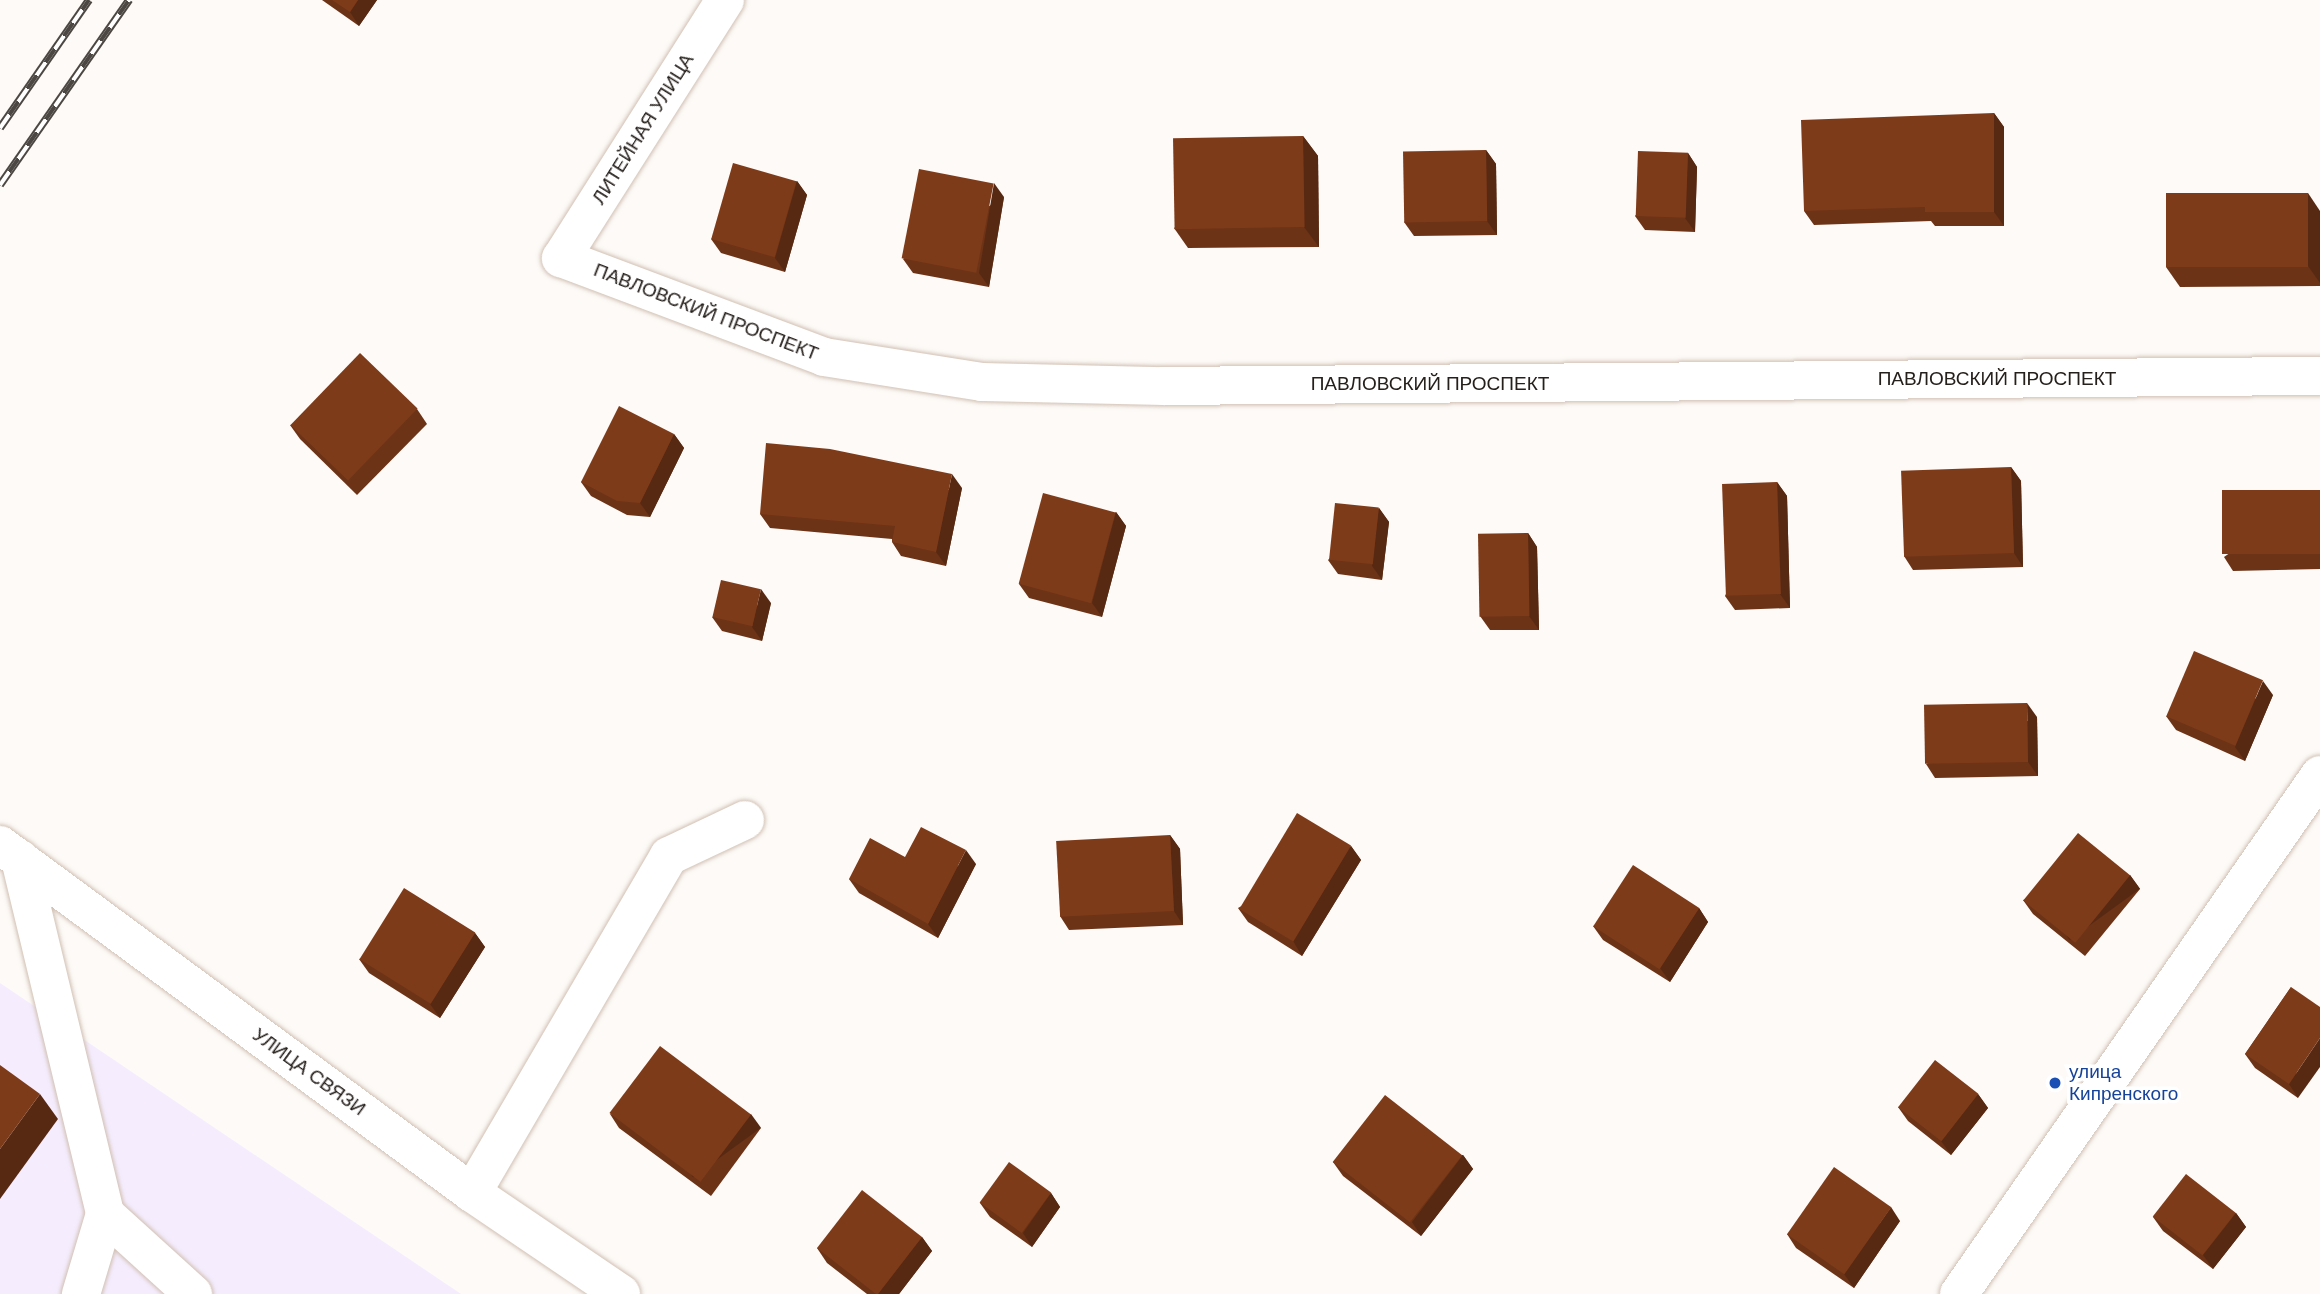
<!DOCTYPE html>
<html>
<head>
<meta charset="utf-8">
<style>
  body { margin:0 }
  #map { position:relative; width:2320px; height:1294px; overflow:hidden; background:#fdfaf7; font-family:"DM Sans",sans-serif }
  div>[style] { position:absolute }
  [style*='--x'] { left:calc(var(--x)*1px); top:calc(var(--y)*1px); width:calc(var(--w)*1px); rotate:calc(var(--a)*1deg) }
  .industrial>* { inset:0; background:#f5edfe }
  .roads { filter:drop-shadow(0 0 2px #d1c0b3) drop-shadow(0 0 2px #d1c0b3) }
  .minor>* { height:38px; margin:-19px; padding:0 19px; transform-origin:19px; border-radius:19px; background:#fff }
  .major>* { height:38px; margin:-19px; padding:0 19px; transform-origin:19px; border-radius:19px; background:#fff }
  .rail>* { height:8px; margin-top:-4px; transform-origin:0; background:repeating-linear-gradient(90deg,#fff 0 16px,#4c4743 0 32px); box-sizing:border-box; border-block:2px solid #4c4743 }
  .wall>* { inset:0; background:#6c3316 }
  .shaded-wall>* { inset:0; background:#582912; transform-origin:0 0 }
  .building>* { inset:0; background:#7e3b1a; transform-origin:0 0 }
  .dots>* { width:19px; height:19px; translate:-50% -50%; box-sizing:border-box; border:4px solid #fff; border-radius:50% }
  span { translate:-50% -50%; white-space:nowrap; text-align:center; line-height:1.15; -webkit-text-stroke:7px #fff; paint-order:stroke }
  .street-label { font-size:19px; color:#26201c }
  .transit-label { font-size:19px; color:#164399 }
  .left { translate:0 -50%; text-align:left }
</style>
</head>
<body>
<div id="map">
  <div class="industrial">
    <i style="clip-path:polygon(0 983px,461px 1294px,0 1294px)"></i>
  </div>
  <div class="roads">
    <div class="minor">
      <i style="--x:725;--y:0;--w:306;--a:122.4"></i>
      <i style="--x:561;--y:258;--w:281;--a:20.6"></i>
      <i style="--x:824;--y:357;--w:160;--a:9"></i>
      <i style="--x:982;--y:382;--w:182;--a:1.3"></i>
      <i style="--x:1164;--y:386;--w:1156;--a:-0.5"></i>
      <i style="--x:20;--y:859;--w:365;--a:76.5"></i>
      <i style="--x:105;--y:1214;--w:84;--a:106.7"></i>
      <i style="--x:472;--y:1193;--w:390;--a:-59.7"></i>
      <i style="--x:669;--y:856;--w:84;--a:-25.3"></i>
      <i style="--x:105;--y:1214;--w:119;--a:42.3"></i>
      <i style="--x:1959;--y:1294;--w:632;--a:-55.18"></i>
    </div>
    <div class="major">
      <i style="--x:0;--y:845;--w:586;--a:36.4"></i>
      <i style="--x:472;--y:1193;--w:180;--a:34.1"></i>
    </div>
  </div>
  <div class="rail">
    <i style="--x:0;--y:128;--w:156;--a:-55.2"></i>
    <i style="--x:0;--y:185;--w:226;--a:-55.1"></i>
  </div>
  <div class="wall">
    <i style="clip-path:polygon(322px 0,377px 0,359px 26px)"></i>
    <i style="clip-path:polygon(1994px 113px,2004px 127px,2004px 226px,1935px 226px,1931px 221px,1814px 225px,1804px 211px)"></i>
    <i style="clip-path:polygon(1303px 136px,1318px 156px,1319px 247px,1188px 248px,1174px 228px)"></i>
    <i style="clip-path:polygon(1486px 150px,1496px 164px,1497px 235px,1414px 236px,1404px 222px)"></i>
    <i style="clip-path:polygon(1688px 153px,1697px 167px,1695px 232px,1645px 230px,1635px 216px)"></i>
    <i style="clip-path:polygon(797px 181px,807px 195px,785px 272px,721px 253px,711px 239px)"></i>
    <i style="clip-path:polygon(1004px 197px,989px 287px,913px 273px,903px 259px)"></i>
    <i style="clip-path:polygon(2320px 211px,2320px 286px,2180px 287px,2166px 267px)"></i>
    <i style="clip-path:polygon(417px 409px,427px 424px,357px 495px,300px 439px,290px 425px)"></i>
    <i style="clip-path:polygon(674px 434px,684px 448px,650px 517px,627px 515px,591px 496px,581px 482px)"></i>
    <i style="clip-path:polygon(2011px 467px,2021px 481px,2023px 567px,1913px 570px,1904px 556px)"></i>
    <i style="clip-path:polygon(1777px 482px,1787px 496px,1790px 608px,1735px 610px,1725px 596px)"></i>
    <i style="clip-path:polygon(962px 488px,946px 566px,901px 556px,892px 542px,892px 539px,770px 528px,760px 514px)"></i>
    <i style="clip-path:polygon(2320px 490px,2320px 569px,2233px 571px,2224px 557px)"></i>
    <i style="clip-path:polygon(1379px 508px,1389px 522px,1382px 580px,1338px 574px,1328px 560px)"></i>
    <i style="clip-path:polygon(1116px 512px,1126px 526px,1102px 617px,1029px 598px,1019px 584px)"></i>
    <i style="clip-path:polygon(1528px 533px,1537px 547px,1539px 630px,1490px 630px,1480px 616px)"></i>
    <i style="clip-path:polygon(771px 603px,762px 641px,722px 631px,712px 617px)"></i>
    <i style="clip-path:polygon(2273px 695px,2245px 761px,2176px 730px,2166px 716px)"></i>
    <i style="clip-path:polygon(2037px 717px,2038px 776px,1935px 778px,1926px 764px)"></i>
    <i style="clip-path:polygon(1170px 835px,1180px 849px,1183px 925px,1069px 930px,1060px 916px)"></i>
    <i style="clip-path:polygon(1351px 846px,1361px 860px,1302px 956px,1248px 922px,1238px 908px)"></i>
    <i style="clip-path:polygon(976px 864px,938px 938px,859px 893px,849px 879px)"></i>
    <i style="clip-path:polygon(2130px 875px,2140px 889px,2085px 956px,2033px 914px,2023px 900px)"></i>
    <i style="clip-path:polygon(1699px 908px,1708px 922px,1670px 982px,1603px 940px,1593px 926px)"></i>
    <i style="clip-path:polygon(475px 933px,485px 947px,440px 1018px,369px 973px,359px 959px)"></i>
    <i style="clip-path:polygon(2291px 987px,2298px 1098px,2255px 1068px,2245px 1054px)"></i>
    <i style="clip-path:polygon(1978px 1094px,1988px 1108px,1951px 1155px,1908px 1121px,1898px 1107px)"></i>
    <i style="clip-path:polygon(610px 1114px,761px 1128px,711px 1196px,619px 1128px)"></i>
    <i style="clip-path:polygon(1463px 1155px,1473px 1169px,1421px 1236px,1343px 1176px,1333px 1162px)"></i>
    <i style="clip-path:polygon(1051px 1193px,1060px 1207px,1032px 1247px,990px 1217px,980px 1203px)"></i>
    <i style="clip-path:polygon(2236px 1213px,2246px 1227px,2213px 1269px,2163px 1231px,2153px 1217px)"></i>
    <i style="clip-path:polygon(1900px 1221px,1854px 1288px,1796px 1248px,1787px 1234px)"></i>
    <i style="clip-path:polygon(922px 1237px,932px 1251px,899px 1294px,867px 1294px,827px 1263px,817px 1248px)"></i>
  </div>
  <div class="shaded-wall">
    <i style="clip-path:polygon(358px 0,377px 0,359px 26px,350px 12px)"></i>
    <i style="clip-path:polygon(1994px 113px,2004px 127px,2004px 226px,1994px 212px)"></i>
    <i style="clip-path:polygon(1303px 136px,1318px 156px,1319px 247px,1304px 227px)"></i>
    <i style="clip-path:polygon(1486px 150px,1496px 164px,1497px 235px,1487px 221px)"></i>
    <i style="clip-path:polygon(1688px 153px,1697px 167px,1695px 232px,1685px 218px)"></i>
    <i style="clip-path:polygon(797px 181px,807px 195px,785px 272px,775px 258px)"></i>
    <i style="clip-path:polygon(994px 183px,1004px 197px,989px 287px,979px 273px)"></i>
    <i style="clip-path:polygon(2308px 193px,2320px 211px,2320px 283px,2308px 266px)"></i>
    <i style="clip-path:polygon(674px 434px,684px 448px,650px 517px,640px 503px)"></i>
    <i style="clip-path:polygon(2011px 467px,2021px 481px,2023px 567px,2014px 553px)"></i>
    <i style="clip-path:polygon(952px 474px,962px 488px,946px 566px,936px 552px)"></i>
    <i style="clip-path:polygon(1777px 482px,1787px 496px,1790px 608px,1780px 594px)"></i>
    <i style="clip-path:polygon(1379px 508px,1389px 522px,1382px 580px,1372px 566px)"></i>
    <i style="clip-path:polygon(1116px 512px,1126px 526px,1102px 617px,1092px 603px)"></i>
    <i style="clip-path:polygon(1528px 533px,1537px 547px,1539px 630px,1529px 616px)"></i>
    <i style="clip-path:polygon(761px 589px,771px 603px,762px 641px,752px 627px)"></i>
    <i style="clip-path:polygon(2263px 681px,2273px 695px,2245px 761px,2235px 747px)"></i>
    <i style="clip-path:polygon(2027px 703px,2037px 717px,2038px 776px,2028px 762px)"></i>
    <i style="clip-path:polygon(1170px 835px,1180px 849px,1183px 925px,1174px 911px)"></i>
    <i style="clip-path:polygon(1351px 846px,1361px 860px,1302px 956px,1293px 941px)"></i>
    <i style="clip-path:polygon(966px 850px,976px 864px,938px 938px,928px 924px)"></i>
    <i style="left:2130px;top:875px;width:17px;height:87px;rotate:54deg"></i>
    <i style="clip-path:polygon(1699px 908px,1708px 922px,1670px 982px,1660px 968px)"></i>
    <i style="clip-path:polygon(475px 933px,485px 947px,440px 1018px,430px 1004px)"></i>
    <i style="clip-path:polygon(2320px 1038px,2320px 1067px,2298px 1098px,2289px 1084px)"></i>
    <i style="clip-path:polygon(40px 1094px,58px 1119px,0 1199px,0 1149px)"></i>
    <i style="clip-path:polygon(1978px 1094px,1988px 1108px,1951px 1155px,1941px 1141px)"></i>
    <i style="left:751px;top:1114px;width:17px;height:84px;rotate:54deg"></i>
    <i style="clip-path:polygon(1463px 1155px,1473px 1169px,1421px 1236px,1412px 1222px)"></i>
    <i style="clip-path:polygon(1051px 1193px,1060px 1207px,1032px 1247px,1023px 1233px)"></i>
    <i style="clip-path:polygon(1891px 1207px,1900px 1221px,1854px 1288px,1844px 1274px)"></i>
    <i style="clip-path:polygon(2236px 1213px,2246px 1227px,2213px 1269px,2203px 1255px)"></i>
    <i style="clip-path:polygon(922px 1237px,932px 1251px,899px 1294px,878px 1294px)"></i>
  </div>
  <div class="building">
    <i style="clip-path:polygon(332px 0,358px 0,350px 12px)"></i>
    <i style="clip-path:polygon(1994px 113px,1994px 212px,1925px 212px,1925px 207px,1804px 211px,1801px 120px)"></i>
    <i style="left:1303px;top:136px;width:91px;height:130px;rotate:89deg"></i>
    <i style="left:1486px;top:150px;width:71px;height:83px;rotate:89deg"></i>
    <i style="left:1638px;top:151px;width:50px;height:65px;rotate:2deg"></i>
    <i style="left:733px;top:163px;width:66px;height:79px;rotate:16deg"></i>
    <i style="left:919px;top:169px;width:76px;height:91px;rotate:11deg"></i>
    <i style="left:2166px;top:193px;width:142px;height:74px"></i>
    <i style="left:360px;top:353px;width:80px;height:100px;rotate:44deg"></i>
    <i style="clip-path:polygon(619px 406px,674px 434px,640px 503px,617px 501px,581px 482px)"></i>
    <i style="clip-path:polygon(766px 443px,830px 449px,952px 474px,936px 552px,892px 542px,895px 526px,760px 514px)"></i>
    <i style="left:2011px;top:467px;width:86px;height:110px;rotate:88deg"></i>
    <i style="left:1777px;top:482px;width:112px;height:55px;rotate:88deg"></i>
    <i style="left:2320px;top:490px;width:64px;height:98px;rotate:90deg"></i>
    <i style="left:1043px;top:493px;width:75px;height:94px;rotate:15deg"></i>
    <i style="left:1335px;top:503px;width:44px;height:57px;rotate:6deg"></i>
    <i style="left:1528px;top:533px;width:83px;height:50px;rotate:89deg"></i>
    <i style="left:721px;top:580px;width:41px;height:38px;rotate:13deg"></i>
    <i style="left:2194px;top:651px;width:75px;height:71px;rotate:23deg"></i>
    <i style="left:2027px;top:703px;width:59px;height:103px;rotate:89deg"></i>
    <i style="left:1297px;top:813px;width:63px;height:112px;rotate:31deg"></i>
    <i style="clip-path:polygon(921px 827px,966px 850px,928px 924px,849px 879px,870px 838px,905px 857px)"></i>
    <i style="left:2078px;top:833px;width:67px;height:87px;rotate:39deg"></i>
    <i style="left:1170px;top:835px;width:76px;height:114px;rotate:87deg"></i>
    <i style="left:1633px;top:865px;width:79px;height:73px;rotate:33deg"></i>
    <i style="left:404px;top:888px;width:84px;height:84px;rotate:32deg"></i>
    <i style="clip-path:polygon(2291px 987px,2320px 1007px,2320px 1038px,2289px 1084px,2245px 1054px)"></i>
    <i style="left:660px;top:1046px;width:114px;height:84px;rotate:37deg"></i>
    <i style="left:1935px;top:1060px;width:55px;height:60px;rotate:38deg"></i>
    <i style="clip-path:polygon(0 1065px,40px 1094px,0 1149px)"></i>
    <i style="left:1385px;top:1095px;width:98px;height:85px;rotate:38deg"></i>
    <i style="left:1009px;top:1162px;width:52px;height:50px;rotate:36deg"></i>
    <i style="left:1834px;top:1167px;width:70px;height:82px;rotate:35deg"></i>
    <i style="left:2186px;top:1174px;width:63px;height:54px;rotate:38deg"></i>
    <i style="clip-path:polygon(862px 1190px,922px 1237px,878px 1294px,876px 1294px,817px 1248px)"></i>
  </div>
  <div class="dots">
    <i style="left:2055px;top:1083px;background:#1a4fb4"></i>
  </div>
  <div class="street-label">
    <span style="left:643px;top:129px;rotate:-58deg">ЛИТЕЙНАЯ УЛИЦА</span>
    <span style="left:706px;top:312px;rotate:21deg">ПАВЛОВСКИЙ ПРОСПЕКТ</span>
    <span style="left:1997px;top:379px">ПАВЛОВСКИЙ ПРОСПЕКТ</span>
    <span style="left:1430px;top:384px">ПАВЛОВСКИЙ ПРОСПЕКТ</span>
    <span style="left:309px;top:1072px;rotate:36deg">УЛИЦА СВЯЗИ</span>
  </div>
  <div class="transit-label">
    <span class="left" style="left:2069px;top:1083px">улица<br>Кипренского</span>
  </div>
</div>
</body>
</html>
